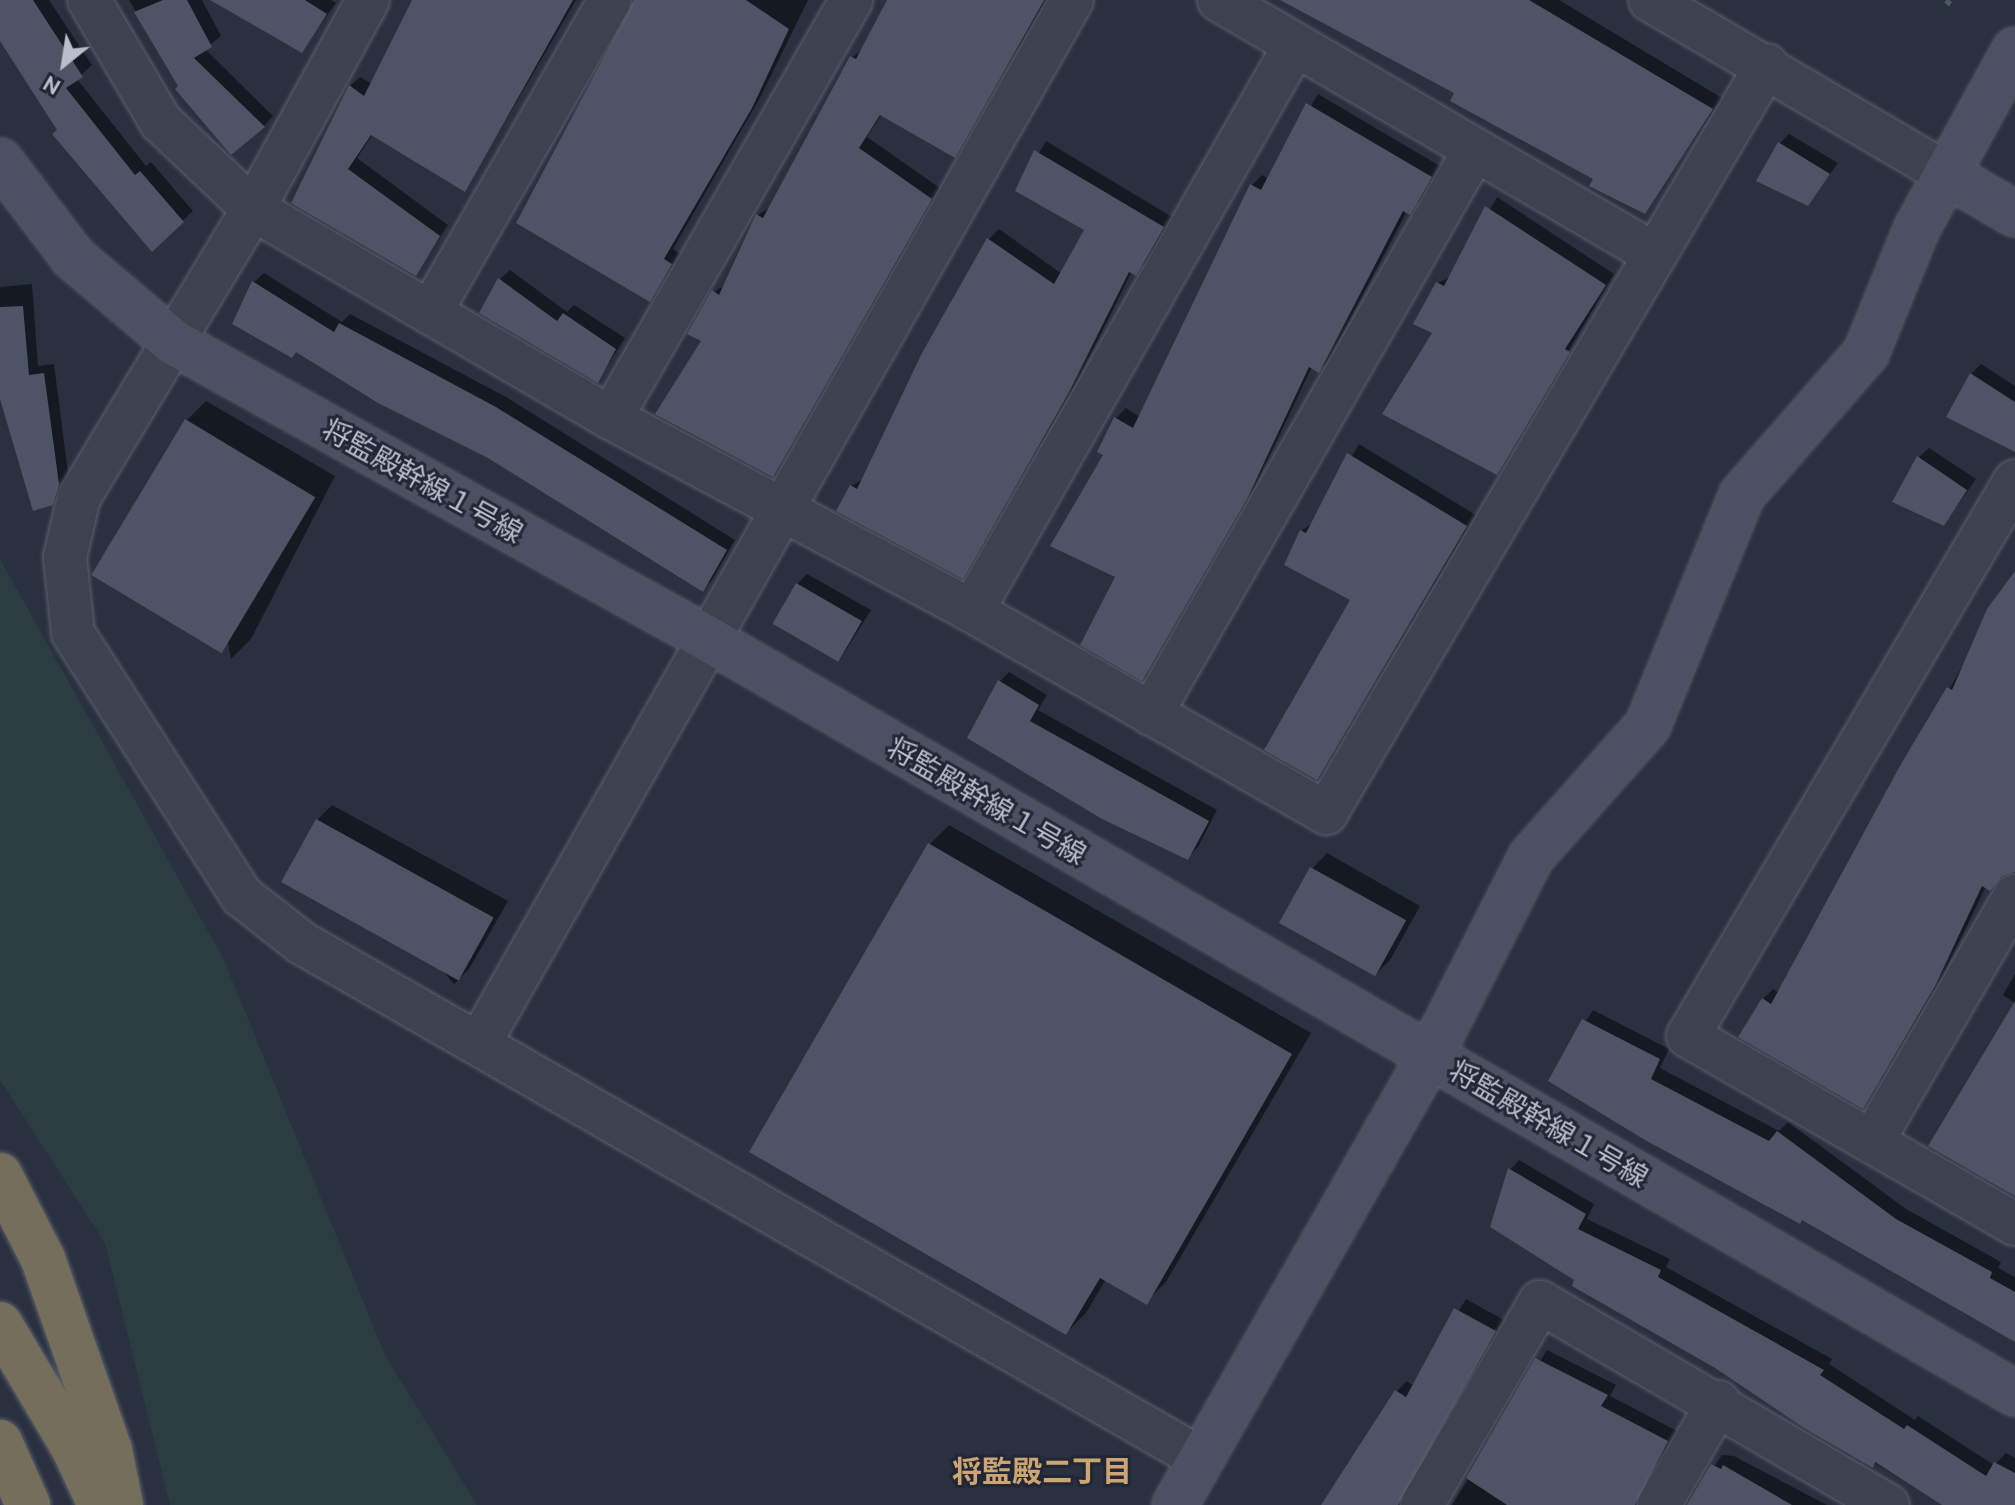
<!DOCTYPE html>
<html>
<head>
<meta charset="utf-8">
<style>
  body { margin:0 }
  #map { position:relative; width:2015px; height:1505px; overflow:hidden; background:#29303f; font-family:Cabin,"Noto Sans JP",sans-serif }
  div>[style] { position:absolute }
  [style*='--x'] { left:calc(var(--x)*1px); top:calc(var(--y)*1px); width:calc(var(--w)*1px); rotate:calc(var(--a)*1deg) }
  .green>* { inset:0; background:#2c3d41 }
  .shadow>* { inset:0; background:#0007 }
  .building>* { inset:0; background:#4d5466; transform-origin:0 0 }
  .path>* { height:5px; margin-top:-2.5px; transform-origin:0; background:repeating-linear-gradient(90deg,#4b5a5f 0 6px,transparent 0 12px) }
  .roads { filter:drop-shadow(0 0 2px #5b606d) drop-shadow(0 0 2px #5b606d) }
  .street>* { height:42px; margin:-21px; padding:0 21px; transform-origin:21px; border-radius:21px; background:#3d424f }
  .secondary>* { height:44px; margin:-22px; padding:0 22px; transform-origin:22px; border-radius:22px; background:#4b5162 }
  .highway>* { height:44px; margin:-22px; padding:0 22px; transform-origin:22px; border-radius:22px; background:#756e5b }
  span { translate:-50% -50%; white-space:nowrap; text-align:center; line-height:1.15; -webkit-text-stroke:6px #212735; paint-order:stroke }
  .street-label { font-size:28px; color:#b9beca }
  .neighbourhood-label { font-size:30px; color:#cca572; font-weight:700 }
  .north { position:absolute; left:24px; top:24px; width:80px; height:80px; -webkit-text-stroke:6px #212735; paint-order:stroke; rotate:210deg; font-size:22px; font-weight:700; line-height:32px; text-align:center; color:#b9beca }
  .north::after { content:''; display:block; margin:auto; width:28px; height:36px; background:#b9beca; clip-path:polygon(50% 0,100% 100%,50% 72%,0 100%) }
</style>
</head>
<body>
<div id="map">
  <div class="green">
    <i style="clip-path:polygon(0 559px,224px 960px,385px 1355px,477px 1505px,170px 1505px,105px 1243px,0 1080px)"></i>
  </div>
  <div class="shadow">
    <i style="clip-path:polygon(0 0,49px 0,92px 65px,77px 79px,146px 166px,151px 162px,193px 211px,152px 249px,59px 130px,0 37px)"></i>
    <i style="clip-path:polygon(129px 0,202px 0,221px 36px,205px 49px,273px 116px,264px 126px,180px 86px)"></i>
    <i style="clip-path:polygon(214px 0,331px 0,336px 3px,302px 50px)"></i>
    <i style="clip-path:polygon(412px 0,576px 0,465px 190px,373px 134px,357px 158px,448px 225px,415px 274px,293px 202px,350px 86px,360px 77px,372px 84px)"></i>
    <i style="clip-path:polygon(641px 0,808px 0,761px 96px,673px 249px,680px 254px,650px 299px)"></i>
    <i style="clip-path:polygon(893px 0,1047px 0,954px 155px,882px 114px,867px 137px,940px 188px,773px 475px,704px 341px,714px 292px,727px 284px,758px 215px,771px 207px,852px 57px,864px 49px)"></i>
    <i style="clip-path:polygon(1282px 0,1559px 0,1722px 98px,1645px 211px,1456px 92px)"></i>
    <i style="clip-path:polygon(1318px 94px,1440px 166px,1419px 202px,1407px 211px,1329px 360px,1319px 370px,1312px 367px,1256px 484px,1142px 678px,1117px 576px,1106px 455px,1116px 418px,1126px 408px,1140px 417px,1252px 185px,1262px 175px,1269px 179px)"></i>
    <i style="clip-path:polygon(1789px 134px,1838px 163px,1808px 204px,1779px 144px)"></i>
    <i style="clip-path:polygon(1046px 141px,1172px 217px,1146px 263px,1132px 271px,1077px 382px,962px 576px,851px 486px,865px 478px,924px 354px,989px 239px,999px 229px,1062px 274px,1086px 230px,1017px 191px)"></i>
    <i style="clip-path:polygon(1497px 197px,1614px 274px,1497px 473px,1438px 283px,1452px 276px)"></i>
    <i style="clip-path:polygon(510px 270px,567px 312px,574px 305px,625px 338px,598px 380px,500px 279px)"></i>
    <i style="clip-path:polygon(264px 273px,342px 322px,350px 314px,506px 397px,735px 540px,712px 580px,702px 590px,254px 282px)"></i>
    <i style="clip-path:polygon(32px 284px,38px 366px,54px 364px,68px 473px,62px 493px,51px 503px,0 391px,0 287px)"></i>
    <i style="clip-path:polygon(1981px 364px,2015px 386px,2015px 442px,1971px 374px)"></i>
    <i style="clip-path:polygon(206px 401px,335px 476px,251px 639px,231px 659px,186px 421px)"></i>
    <i style="clip-path:polygon(1359px 444px,1476px 515px,1317px 778px,1353px 599px,1287px 565px,1301px 531px,1314px 522px)"></i>
    <i style="clip-path:polygon(1929px 448px,1976px 479px,1944px 524px,1919px 457px)"></i>
    <i style="clip-path:polygon(2015px 572px,2015px 873px,2005px 873px,1986px 886px,1944px 974px,1863px 1107px,1763px 999px,1773px 989px,1779px 993px)"></i>
    <i style="clip-path:polygon(807px 574px,871px 610px,839px 661px,797px 584px)"></i>
    <i style="clip-path:polygon(1009px 672px,1047px 695px,1038px 710px,1217px 810px,1198px 847px,1188px 857px,1103px 818px,999px 682px)"></i>
    <i style="clip-path:polygon(332px 805px,508px 901px,469px 969px,454px 984px,317px 820px)"></i>
    <i style="clip-path:polygon(949px 825px,1311px 1033px,1166px 1282px,1146px 1302px,1106px 1279px,1086px 1313px,1066px 1333px,929px 845px)"></i>
    <i style="clip-path:polygon(1327px 853px,1420px 906px,1390px 960px,1375px 975px,1312px 869px)"></i>
    <i style="clip-path:polygon(2015px 974px,2015px 1003px,2003px 995px)"></i>
    <i style="clip-path:polygon(1593px 1010px,1669px 1049px,1660px 1068px,1779px 1131px,1788px 1122px,1906px 1209px,2001px 1262px,1998px 1268px,2015px 1277px,2015px 1337px,1550px 1080px)"></i>
    <i style="clip-path:polygon(1519px 1160px,1594px 1204px,1587px 1219px,1670px 1259px,1666px 1267px,1832px 1359px,1829px 1364px,1915px 1420px,1918px 1416px,1994px 1465px,2006px 1453px,2015px 1458px,2015px 1505px,1942px 1503px,1575px 1285px,1577px 1280px,1510px 1170px)"></i>
    <i style="clip-path:polygon(1466px 1299px,1504px 1320px,1410px 1482px,1410px 1505px,1322px 1505px,1397px 1391px,1407px 1381px,1414px 1386px)"></i>
    <i style="clip-path:polygon(1547px 1350px,1616px 1385px,1610px 1396px,1677px 1431px,1636px 1505px,1452px 1505px)"></i>
    <i style="clip-path:polygon(1722px 1455px,1734px 1456px,1827px 1505px,1689px 1505px)"></i>
  </div>
  <div class="building">
    <i style="clip-path:polygon(0 0,33px 0,83px 77px,66px 88px,135px 175px,140px 171px,184px 222px,152px 252px,52px 134px,57px 130px,0 41px)"></i>
    <i style="clip-path:polygon(163px 0,187px 0,212px 47px,194px 58px,265px 127px,231px 155px,175px 89px,178px 86px,134px 12px)"></i>
    <i style="clip-path:polygon(210px 0,305px 0,327px 14px,302px 53px)"></i>
    <i style="clip-path:polygon(412px 0,573px 0,465px 192px,371px 135px,348px 169px,440px 236px,416px 276px,291px 203px,349px 85px,364px 96px)"></i>
    <i style="clip-path:polygon(634px 0,746px 0,789px 29px,752px 108px,664px 259px,672px 264px,650px 302px,516px 223px)"></i>
    <i style="clip-path:polygon(887px 0,1044px 0,955px 158px,880px 115px,859px 148px,932px 199px,773px 477px,655px 414px,701px 341px,687px 334px,712px 290px,719px 295px,756px 214px,763px 218px,850px 56px,856px 59px)"></i>
    <i style="clip-path:polygon(1280px 0,1529px 0,1713px 109px,1645px 214px,1589px 186px,1593px 179px,1450px 101px,1454px 93px)"></i>
    <i style="clip-path:polygon(1306px 103px,1432px 177px,1410px 215px,1403px 211px,1319px 373px,1309px 367px,1248px 497px,1142px 681px,1080px 645px,1115px 577px,1050px 546px,1103px 455px,1097px 452px,1114px 417px,1133px 428px,1250px 184px,1261px 190px)"></i>
    <i style="clip-path:polygon(1778px 142px,1830px 174px,1808px 206px,1756px 181px)"></i>
    <i style="clip-path:polygon(1034px 150px,1164px 227px,1136px 276px,1129px 272px,1068px 394px,963px 579px,836px 511px,850px 485px,857px 489px,922px 353px,987px 238px,1054px 284px,1084px 230px,1015px 191px)"></i>
    <i style="clip-path:polygon(1485px 206px,1606px 285px,1565px 349px,1570px 352px,1497px 475px,1382px 414px,1432px 333px,1413px 324px,1436px 282px,1444px 286px)"></i>
    <i style="clip-path:polygon(498px 278px,557px 321px,563px 313px,616px 349px,598px 383px,479px 313px)"></i>
    <i style="clip-path:polygon(252px 281px,334px 332px,339px 323px,496px 407px,727px 550px,703px 592px,488px 458px,378px 403px,296px 352px,292px 358px,232px 324px)"></i>
    <i style="clip-path:polygon(23px 306px,29px 375px,44px 373px,59px 484px,53px 505px,33px 511px,0 399px,0 307px)"></i>
    <i style="clip-path:polygon(1970px 373px,2015px 402px,2015px 452px,1946px 417px)"></i>
    <i style="left:185px;top:419px;width:152px;height:182px;rotate:31deg"></i>
    <i style="clip-path:polygon(1347px 453px,1467px 526px,1317px 780px,1264px 750px,1350px 600px,1284px 565px,1300px 530px,1306px 533px)"></i>
    <i style="clip-path:polygon(1917px 456px,1967px 490px,1944px 526px,1892px 502px)"></i>
    <i style="clip-path:polygon(2015px 571px,2015px 872px,2002px 876px,1990px 891px,1982px 886px,1935px 986px,1863px 1109px,1738px 1037px,1762px 998px,1771px 1004px,1901px 764px,1947px 687px,1952px 690px,1987px 609px)"></i>
    <i style="left:796px;top:583px;width:76px;height:47px;rotate:30deg"></i>
    <i style="clip-path:polygon(998px 680px,1039px 705px,1030px 721px,1209px 821px,1188px 860px,1102px 819px,967px 738px)"></i>
    <i style="left:316px;top:819px;width:203px;height:72px;rotate:29deg"></i>
    <i style="clip-path:polygon(928px 843px,1292px 1054px,1147px 1305px,1100px 1278px,1066px 1335px,749px 1152px)"></i>
    <i style="left:1310px;top:867px;width:110px;height:64px;rotate:29deg"></i>
    <i style="clip-path:polygon(2015px 1001px,2015px 1196px,1928px 1146px)"></i>
    <i style="clip-path:polygon(1582px 1019px,1660px 1059px,1651px 1079px,1769px 1141px,1777px 1131px,1896px 1219px,1992px 1272px,1990px 1278px,2015px 1292px,2015px 1342px,1802px 1220px,1800px 1224px,1645px 1140px,1548px 1081px)"></i>
    <i style="clip-path:polygon(1508px 1168px,1586px 1214px,1578px 1229px,1661px 1270px,1658px 1277px,1824px 1370px,1820px 1375px,1904px 1429px,1907px 1425px,1986px 1476px,1994px 1462px,2015px 1473px,2015px 1505px,1942px 1505px,1875px 1462px,1873px 1468px,1804px 1428px,1715px 1368px,1572px 1286px,1574px 1280px,1490px 1227px)"></i>
    <i style="clip-path:polygon(1454px 1308px,1496px 1331px,1398px 1505px,1321px 1505px,1395px 1390px,1406px 1397px)"></i>
    <i style="clip-path:polygon(1535px 1358px,1608px 1395px,1601px 1406px,1668px 1441px,1635px 1505px,1507px 1505px,1466px 1478px)"></i>
    <i style="clip-path:polygon(1711px 1464px,1721px 1469px,1723px 1465px,1792px 1505px,1687px 1505px)"></i>
  </div>
  <div class="path">
    <i style="--x:1946;--y:0;--w:8;--a:40"></i>
  </div>
  <div class="roads">
    <div class="street">
      <i style="--x:89;--y:0;--w:142;--a:59.5"></i>
      <i style="--x:161;--y:122;--w:127;--a:43.4"></i>
      <i style="--x:253;--y:209;--w:415;--a:30.3"></i>
      <i style="--x:611;--y:418;--w:409;--a:28.1"></i>
      <i style="--x:972;--y:611;--w:408;--a:29.7"></i>
      <i style="--x:1326;--y:813;--w:868;--a:-59.48"></i>
      <i style="--x:368;--y:0;--w:239;--a:118.8"></i>
      <i style="--x:253;--y:209;--w:336;--a:121.1"></i>
      <i style="--x:79;--y:497;--w:62;--a:103.1"></i>
      <i style="--x:65;--y:557;--w:76;--a:84"></i>
      <i style="--x:73;--y:633;--w:313;--a:57.3"></i>
      <i style="--x:242;--y:896;--w:76;--a:38.1"></i>
      <i style="--x:302;--y:943;--w:1037;--a:29.85"></i>
      <i style="--x:1219;--y:0;--w:504;--a:30.28"></i>
      <i style="--x:1650;--y:0;--w:346;--a:30.4"></i>
      <i style="--x:430;--y:313;--w:361;--a:-60.1"></i>
      <i style="--x:611;--y:418;--w:482;--a:-60.1"></i>
      <i style="--x:2015;--y:481;--w:644;--a:120.51"></i>
      <i style="--x:1688;--y:1036;--w:377;--a:29.9"></i>
      <i style="--x:972;--y:611;--w:649;--a:-60.28"></i>
      <i style="--x:1151;--y:714;--w:649;--a:-60.16"></i>
      <i style="--x:480;--y:1042;--w:1198;--a:-60.4"></i>
      <i style="--x:1872;--y:1142;--w:285;--a:-59.8"></i>
      <i style="--x:1422;--y:1505;--w:235;--a:-59.8"></i>
      <i style="--x:1540;--y:1302;--w:403;--a:30.3"></i>
      <i style="--x:1659;--y:1505;--w:119;--a:-59.8"></i>
    </div>
    <div class="secondary">
      <i style="--x:0;--y:161;--w:122;--a:52.7"></i>
      <i style="--x:74;--y:258;--w:130;--a:40.3"></i>
      <i style="--x:173;--y:342;--w:614;--a:29.03"></i>
      <i style="--x:710;--y:640;--w:1507;--a:29.99"></i>
      <i style="--x:1948;--y:175;--w:78;--a:30.2"></i>
      <i style="--x:1175;--y:1505;--w:516;--a:-60.41"></i>
      <i style="--x:1430;--y:1056;--w:223;--a:-63.1"></i>
      <i style="--x:1531;--y:857;--w:176;--a:-48.4"></i>
      <i style="--x:1648;--y:725;--w:248;--a:-67.8"></i>
      <i style="--x:1742;--y:495;--w:189;--a:-48.9"></i>
      <i style="--x:1866;--y:353;--w:135;--a:-67.8"></i>
      <i style="--x:1917;--y:228;--w:203;--a:-61.2"></i>
    </div>
    <div class="highway">
      <i style="--x:0;--y:1175;--w:94;--a:62.9"></i>
      <i style="--x:43;--y:1259;--w:202;--a:70.7"></i>
      <i style="--x:110;--y:1450;--w:56;--a:78.7"></i>
      <i style="--x:0;--y:1324;--w:143;--a:59.3"></i>
      <i style="--x:73;--y:1447;--w:64;--a:65"></i>
      <i style="--x:0;--y:1442;--w:69;--a:66"></i>
    </div>
  </div>
  <div class="street-label">
    <span style="left:423px;top:481px;rotate:29deg">将監殿幹線１号線</span>
    <span style="left:987px;top:801px;rotate:30deg">将監殿幹線１号線</span>
    <span style="left:1549px;top:1124px;rotate:30deg">将監殿幹線１号線</span>
  </div>
  <div class="neighbourhood-label">
    <span style="left:1042px;top:1472px">将監殿二丁目</span>
  </div>
  <div class="north">N</div>
</div>
</body>
</html>
